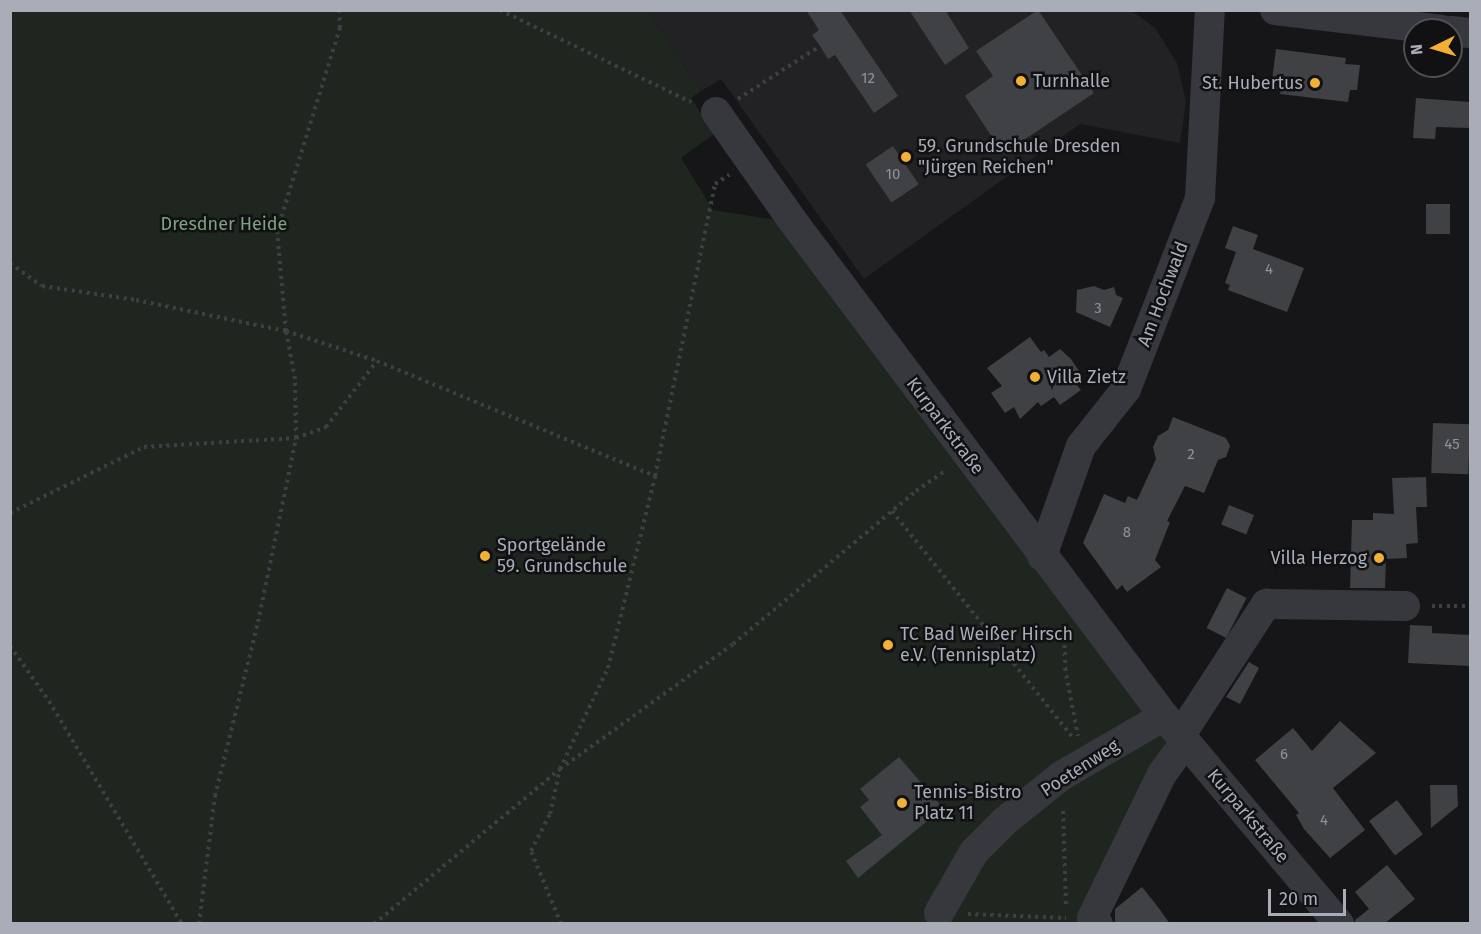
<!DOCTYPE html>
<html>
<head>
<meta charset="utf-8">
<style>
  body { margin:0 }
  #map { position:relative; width:1481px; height:934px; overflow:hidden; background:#161618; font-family:"Fira Sans",sans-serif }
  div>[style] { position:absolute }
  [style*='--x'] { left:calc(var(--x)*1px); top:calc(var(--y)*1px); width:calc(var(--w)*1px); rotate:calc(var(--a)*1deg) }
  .built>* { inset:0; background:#222225 }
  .green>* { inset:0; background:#1e261f }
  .building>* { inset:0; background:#404145; transform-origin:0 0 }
  .path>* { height:4px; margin-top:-2px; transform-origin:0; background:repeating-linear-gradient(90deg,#3d3f44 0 3px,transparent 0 7.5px) }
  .minor>* { height:30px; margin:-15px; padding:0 15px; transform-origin:15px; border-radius:15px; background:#37383d }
  .dots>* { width:16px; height:16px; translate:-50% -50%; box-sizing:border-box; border:3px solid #111113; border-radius:50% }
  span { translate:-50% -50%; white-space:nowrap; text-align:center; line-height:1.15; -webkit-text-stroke:5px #111113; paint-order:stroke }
  .number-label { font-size:15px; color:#8e929b }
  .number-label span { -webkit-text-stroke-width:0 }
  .poi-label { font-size:18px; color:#a8adb8 }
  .left { translate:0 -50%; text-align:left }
  .right { translate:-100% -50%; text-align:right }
  .park-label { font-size:18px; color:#7fa381 }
  .street-label { font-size:18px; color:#a8adb8 }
  .frame { position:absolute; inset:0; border:12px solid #a8adb8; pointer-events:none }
  .north { position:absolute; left:1403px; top:18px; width:60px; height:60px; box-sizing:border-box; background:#111113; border:2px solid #4d4f55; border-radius:50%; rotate:265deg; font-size:16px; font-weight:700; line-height:24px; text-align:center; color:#a8adb8 }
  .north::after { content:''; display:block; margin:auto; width:21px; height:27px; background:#f2b134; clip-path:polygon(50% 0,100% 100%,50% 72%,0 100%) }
  .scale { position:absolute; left:1268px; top:889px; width:78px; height:27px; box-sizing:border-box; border:3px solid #a8adb8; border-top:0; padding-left:8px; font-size:18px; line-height:21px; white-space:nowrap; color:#a8adb8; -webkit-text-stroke:4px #111113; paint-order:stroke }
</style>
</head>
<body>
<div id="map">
  <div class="built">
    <i style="clip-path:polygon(648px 11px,1132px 11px,1155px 28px,1177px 63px,1186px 102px,1180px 143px,1080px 124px,864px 279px,721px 79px,701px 91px)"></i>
  </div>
  <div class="green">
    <i style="clip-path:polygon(10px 11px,648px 11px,701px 91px,691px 98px,714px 134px,681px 158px,713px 210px,783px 221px,1167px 740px,1086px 923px,11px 923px)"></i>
  </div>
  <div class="building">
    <i style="clip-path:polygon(806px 10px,840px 10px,898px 96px,874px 113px,835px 55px,828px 59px,820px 46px,812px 35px,819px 30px)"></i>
    <i style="clip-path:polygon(909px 10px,945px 10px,969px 48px,945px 65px)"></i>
    <i style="clip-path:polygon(1038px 10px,1094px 93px,1003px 154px,965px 96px,993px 76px,976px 51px)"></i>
    <i style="clip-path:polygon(1276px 49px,1346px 58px,1345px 64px,1360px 65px,1357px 90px,1350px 90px,1348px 102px,1280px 94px,1281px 90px,1271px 88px)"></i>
    <i style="clip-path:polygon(1416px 98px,1470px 102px,1470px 128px,1436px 127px,1435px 139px,1413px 138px)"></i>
    <i style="left:893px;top:146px;width:46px;height:33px;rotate:56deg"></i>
    <i style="left:1426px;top:204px;width:24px;height:30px"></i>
    <i style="clip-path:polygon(1233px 226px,1258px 235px,1253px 249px,1304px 268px,1287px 312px,1228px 290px,1230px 285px,1225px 283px,1236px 252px,1225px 248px)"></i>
    <i style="clip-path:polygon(1094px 286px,1104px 290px,1114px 287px,1116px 295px,1123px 298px,1110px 327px,1076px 312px,1077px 290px)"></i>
    <i style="clip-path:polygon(1030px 337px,1041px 352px,1044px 350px,1049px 357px,1060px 349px,1071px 359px,1079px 371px,1076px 384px,1081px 390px,1060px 405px,1054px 397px,1041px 406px,1038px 402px,1020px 419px,1014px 407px,1005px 413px,991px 393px,1002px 386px,987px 368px)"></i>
    <i style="clip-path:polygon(1173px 417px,1226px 438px,1230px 446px,1226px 457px,1218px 460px,1204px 493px,1185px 486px,1167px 521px,1170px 522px,1155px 560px,1161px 567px,1127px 592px,1122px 585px,1117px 590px,1083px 543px,1104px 494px,1125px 503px,1128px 496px,1137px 500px,1156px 459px,1153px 447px,1158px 436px,1168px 430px)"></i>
    <i style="left:1433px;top:423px;width:37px;height:50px;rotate:2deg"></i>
    <i style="clip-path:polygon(1426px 477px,1427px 507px,1416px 507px,1418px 543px,1406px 544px,1407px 558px,1386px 559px,1385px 588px,1350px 588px,1352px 520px,1373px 520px,1373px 513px,1394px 514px,1392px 478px)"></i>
    <i style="left:1229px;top:505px;width:27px;height:21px;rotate:22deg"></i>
    <i style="left:1227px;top:588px;width:22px;height:45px;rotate:27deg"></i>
    <i style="clip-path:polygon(1410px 625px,1432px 626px,1432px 633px,1470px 635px,1470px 666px,1408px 663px)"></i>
    <i style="clip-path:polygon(1249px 662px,1259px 668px,1240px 704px,1226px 697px)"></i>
    <i style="clip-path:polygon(1340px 721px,1376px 753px,1333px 788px,1365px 830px,1330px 858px,1304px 829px,1296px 815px,1299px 813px,1255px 760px,1293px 728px,1312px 751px)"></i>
    <i style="clip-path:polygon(899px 757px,943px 808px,858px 878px,846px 861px,882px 835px,860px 807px,869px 800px,860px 789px)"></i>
    <i style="clip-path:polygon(1430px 785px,1457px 785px,1458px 806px,1431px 828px)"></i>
    <i style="left:1397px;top:800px;width:43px;height:35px;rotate:53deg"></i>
    <i style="clip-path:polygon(1387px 865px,1415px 899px,1384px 924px,1356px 924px,1355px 920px,1369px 909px,1355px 892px)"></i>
    <i style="clip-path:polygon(1142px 887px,1158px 907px,1170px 924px,1115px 924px,1115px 909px)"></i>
  </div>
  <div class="path">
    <i style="--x:500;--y:10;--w:212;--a:25.7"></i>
    <i style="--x:738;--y:99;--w:98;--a:-32.9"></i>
    <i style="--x:10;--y:263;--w:39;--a:36"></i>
    <i style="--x:42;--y:286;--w:95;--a:8.5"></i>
    <i style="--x:136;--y:300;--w:153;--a:11.7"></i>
    <i style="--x:286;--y:331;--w:96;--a:18.2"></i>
    <i style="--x:377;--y:361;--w:301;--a:22.5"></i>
    <i style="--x:892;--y:511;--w:290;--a:51.4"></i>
    <i style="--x:10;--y:513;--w:149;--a:-26.2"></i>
    <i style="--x:144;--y:447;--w:152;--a:-3.4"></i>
    <i style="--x:296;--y:438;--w:59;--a:-91"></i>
    <i style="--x:295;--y:379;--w:49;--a:-100.6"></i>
    <i style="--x:286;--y:331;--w:100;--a:-95.1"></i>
    <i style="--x:277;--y:231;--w:213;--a:-72.8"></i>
    <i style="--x:340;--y:28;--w:18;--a:-93"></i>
    <i style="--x:1432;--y:606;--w:38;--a:0"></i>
    <i style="--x:1064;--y:630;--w:38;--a:88"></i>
    <i style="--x:1065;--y:668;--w:69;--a:79.2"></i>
    <i style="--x:10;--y:646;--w:67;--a:54.7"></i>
    <i style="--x:49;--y:701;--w:260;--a:59.2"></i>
    <i style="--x:1063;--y:811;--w:94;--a:88.2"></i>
    <i style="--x:968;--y:914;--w:98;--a:2.3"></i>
    <i style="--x:199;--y:924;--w:129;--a:-82.9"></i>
    <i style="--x:215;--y:796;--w:179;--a:-76.1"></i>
    <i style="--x:258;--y:622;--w:188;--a:-78.3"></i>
    <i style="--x:296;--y:438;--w:32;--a:-20"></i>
    <i style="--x:326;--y:427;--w:83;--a:-52.3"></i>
    <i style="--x:374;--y:924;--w:242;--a:-39.8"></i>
    <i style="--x:560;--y:769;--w:213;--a:-35.8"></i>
    <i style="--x:733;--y:644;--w:239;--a:-39.9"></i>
    <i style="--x:916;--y:491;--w:37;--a:-35"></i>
    <i style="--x:561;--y:924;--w:79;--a:-112.3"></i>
    <i style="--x:531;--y:851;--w:42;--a:-62.8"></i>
    <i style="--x:550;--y:814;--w:46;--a:-77.5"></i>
    <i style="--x:560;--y:769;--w:112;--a:-64.6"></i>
    <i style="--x:608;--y:668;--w:198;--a:-76.2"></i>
    <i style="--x:655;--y:476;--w:298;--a:-78.4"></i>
    <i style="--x:715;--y:184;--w:17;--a:-33"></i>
  </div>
  <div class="minor">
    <i style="--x:1275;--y:10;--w:168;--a:6.8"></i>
    <i style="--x:1451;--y:31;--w:19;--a:6"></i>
    <i style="--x:716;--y:112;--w:127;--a:54.9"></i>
    <i style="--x:789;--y:216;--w:625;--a:53.13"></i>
    <i style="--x:1164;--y:716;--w:272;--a:49.9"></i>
    <i style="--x:1042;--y:556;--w:117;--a:-70.5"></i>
    <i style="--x:1081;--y:446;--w:73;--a:-51.7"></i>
    <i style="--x:1126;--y:389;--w:205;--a:-68.8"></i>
    <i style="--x:1200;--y:198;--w:188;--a:-87"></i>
    <i style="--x:1180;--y:736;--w:158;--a:-56.9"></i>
    <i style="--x:1266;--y:604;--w:139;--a:0.8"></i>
    <i style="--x:939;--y:913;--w:70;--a:-60.2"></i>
    <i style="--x:974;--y:852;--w:44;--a:-45"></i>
    <i style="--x:1005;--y:821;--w:72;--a:-38.8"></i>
    <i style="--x:1061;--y:776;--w:119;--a:-30.2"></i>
    <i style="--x:1098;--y:924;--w:8;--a:-135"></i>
    <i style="--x:1092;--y:918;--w:160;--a:-64.1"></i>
    <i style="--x:1162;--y:774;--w:39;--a:-54"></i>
  </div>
  <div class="dots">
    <i style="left:1021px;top:81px;background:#f2b134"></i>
    <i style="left:1315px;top:83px;background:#f2b134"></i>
    <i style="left:906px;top:157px;background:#f2b134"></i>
    <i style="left:1035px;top:377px;background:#f2b134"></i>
    <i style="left:485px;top:556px;background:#f2b134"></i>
    <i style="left:1379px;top:558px;background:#f2b134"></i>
    <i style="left:888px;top:645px;background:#f2b134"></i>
    <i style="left:902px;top:803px;background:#f2b134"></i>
  </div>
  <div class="number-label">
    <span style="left:868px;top:79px">12</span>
    <span style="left:893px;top:175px">10</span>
    <span style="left:1269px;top:270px">4</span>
    <span style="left:1098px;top:309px">3</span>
    <span style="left:1452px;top:445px">45</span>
    <span style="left:1191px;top:455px">2</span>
    <span style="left:1127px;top:533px">8</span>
    <span style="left:1284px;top:755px">6</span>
    <span style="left:1324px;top:821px">4</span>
  </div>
  <div class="poi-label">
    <span class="left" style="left:1033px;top:81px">Turnhalle</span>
    <span class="right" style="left:1303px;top:83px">St. Hubertus</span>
    <span class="left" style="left:918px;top:157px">59. Grundschule Dresden<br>"Jürgen Reichen"</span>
    <span class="left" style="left:1047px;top:377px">Villa Zietz</span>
    <span class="left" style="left:497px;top:556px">Sportgelände<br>59. Grundschule</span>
    <span class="right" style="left:1367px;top:558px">Villa Herzog</span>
    <span class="left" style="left:900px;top:645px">TC Bad Weißer Hirsch<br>e.V. (Tennisplatz)</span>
    <span class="left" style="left:914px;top:803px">Tennis-Bistro<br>Platz 11</span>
  </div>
  <div class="park-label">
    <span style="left:224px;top:224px">Dresdner Heide</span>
  </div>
  <div class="street-label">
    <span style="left:1163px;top:294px;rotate:-69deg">Am Hochwald</span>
    <span style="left:945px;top:426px;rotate:53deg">Kurparkstraße</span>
    <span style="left:1080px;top:768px;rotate:-33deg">Poetenweg</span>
    <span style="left:1248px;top:816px;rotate:50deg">Kurparkstraße</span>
  </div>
  <div class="frame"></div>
  <div class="north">N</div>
  <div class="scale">20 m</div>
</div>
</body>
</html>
